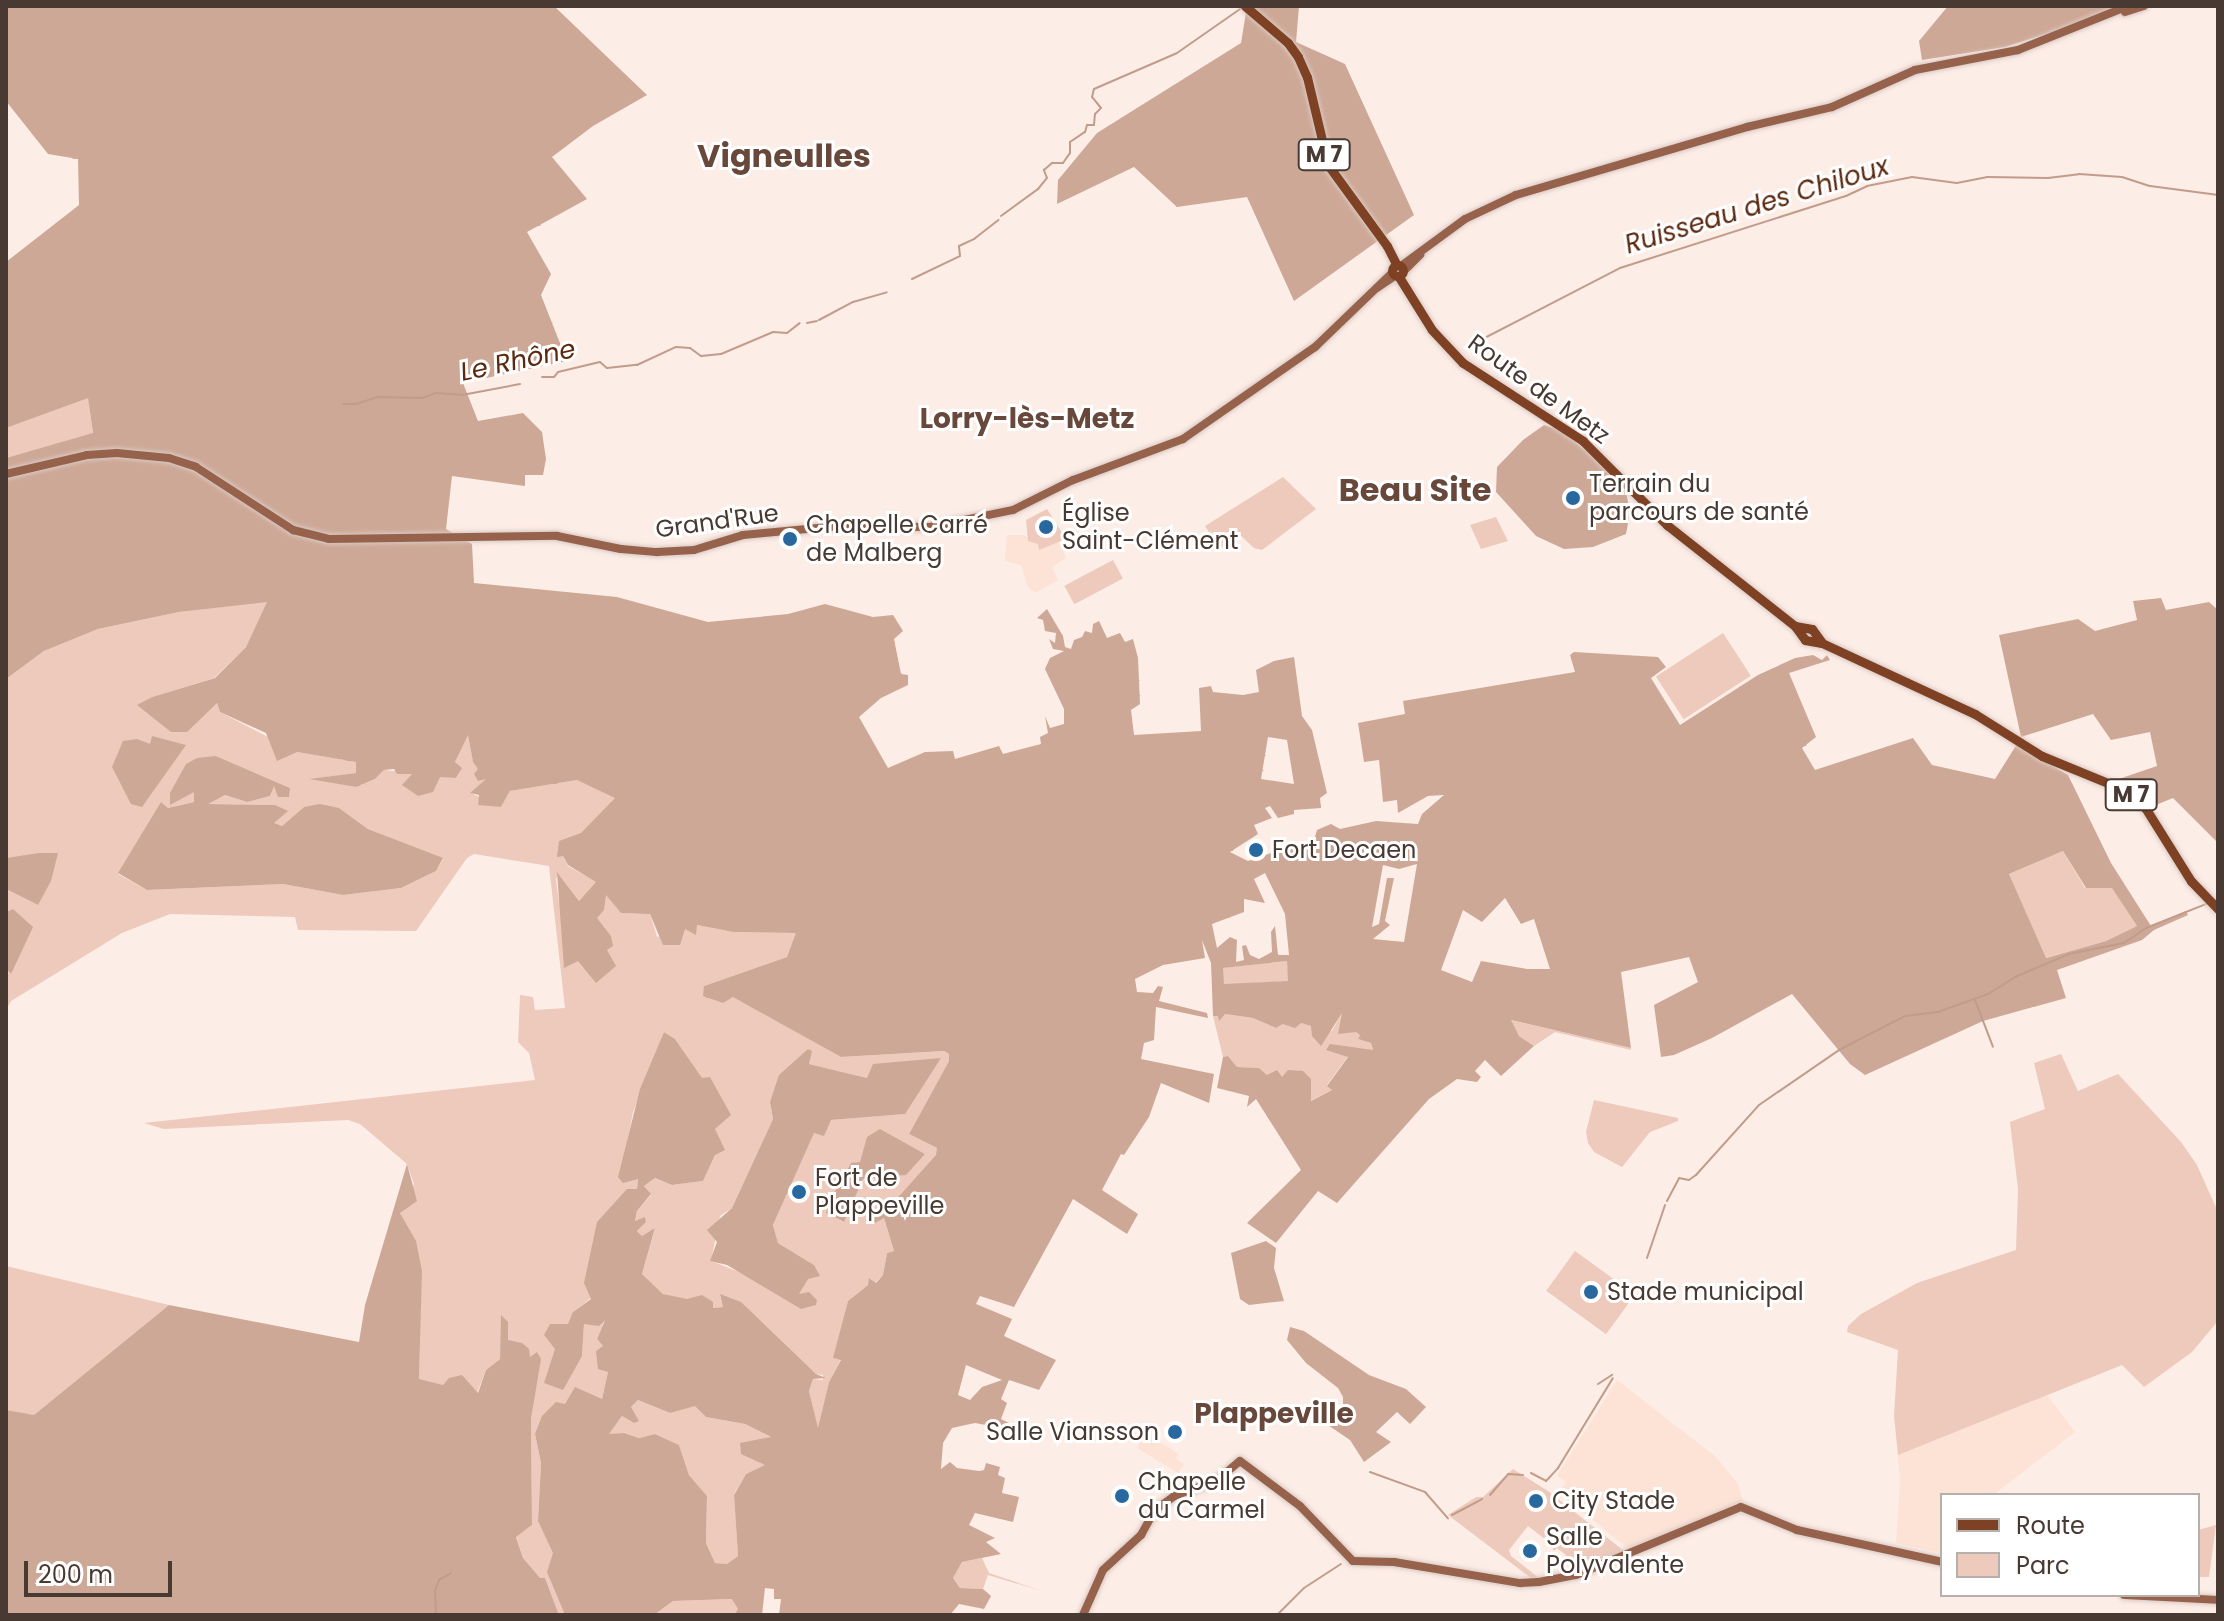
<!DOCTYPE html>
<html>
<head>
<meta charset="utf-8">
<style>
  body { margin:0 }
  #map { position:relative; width:2224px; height:1621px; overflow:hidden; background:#fdede7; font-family:Poppins,sans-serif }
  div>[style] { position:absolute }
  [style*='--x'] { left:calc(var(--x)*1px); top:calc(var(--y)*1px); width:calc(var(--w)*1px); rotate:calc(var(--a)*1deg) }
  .built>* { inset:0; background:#fde2d6 }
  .green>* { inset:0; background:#edcabb; transform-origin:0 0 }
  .forest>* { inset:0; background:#cea896 }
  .stream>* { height:2px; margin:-1px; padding:0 1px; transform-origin:1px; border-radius:1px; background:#c29c8b }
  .roads { filter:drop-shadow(0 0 2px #d9c9c3) drop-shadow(0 0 2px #d9c9c3) }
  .secondary>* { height:8px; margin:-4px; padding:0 4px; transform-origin:4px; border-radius:4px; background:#96624b }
  .primary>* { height:9px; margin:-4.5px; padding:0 4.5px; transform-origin:4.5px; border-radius:4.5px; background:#7e4123 }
  .primary>.ring { margin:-4.5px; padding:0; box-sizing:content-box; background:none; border:9px solid #7e4123; border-radius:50% }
  .dots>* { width:22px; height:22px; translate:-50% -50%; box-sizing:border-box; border:4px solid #fff; border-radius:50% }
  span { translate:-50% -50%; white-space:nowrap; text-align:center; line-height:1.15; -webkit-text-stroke:6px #fff; paint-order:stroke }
  .shield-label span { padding:2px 6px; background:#fff; border:2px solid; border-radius:6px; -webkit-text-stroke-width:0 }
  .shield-label { font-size:22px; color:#483932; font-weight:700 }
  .street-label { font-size:24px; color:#483932 }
  .poi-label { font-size:24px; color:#483932 }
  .left { translate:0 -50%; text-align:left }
  .right { translate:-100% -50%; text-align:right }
  .water-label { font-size:26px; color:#5b2910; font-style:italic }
  .quarter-label { font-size:28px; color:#67483b; font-weight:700 }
  .district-label { font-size:32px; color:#67483b; font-weight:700 }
  .frame { position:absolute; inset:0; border:8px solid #483932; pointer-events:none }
  .legend { position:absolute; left:1940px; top:1493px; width:260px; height:104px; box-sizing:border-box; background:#fff; border:2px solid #b6b0ad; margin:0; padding:10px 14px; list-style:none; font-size:24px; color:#483932 }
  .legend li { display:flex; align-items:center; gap:16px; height:40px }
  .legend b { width:40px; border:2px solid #b6b0ad }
  .scale { position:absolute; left:24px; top:1561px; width:148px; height:36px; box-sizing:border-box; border:4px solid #483932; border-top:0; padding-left:10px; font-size:24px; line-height:28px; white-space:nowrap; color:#483932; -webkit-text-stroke:6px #fff; paint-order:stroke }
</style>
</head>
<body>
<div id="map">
  <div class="built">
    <i style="clip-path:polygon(1007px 535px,1024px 535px,1038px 544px,1039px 550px,1059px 542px,1066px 558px,1052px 567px,1058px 580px,1035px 593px,1028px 587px,1021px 565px,1005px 561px)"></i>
    <i style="clip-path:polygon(1617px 1380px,1716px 1457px,1738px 1484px,1743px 1501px,1630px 1550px,1558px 1492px,1566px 1482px,1557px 1476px)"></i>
    <i style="clip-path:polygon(2044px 1391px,2075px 1432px,1993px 1495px,1942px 1495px,1942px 1553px,1896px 1543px,1900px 1481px,1897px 1445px)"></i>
    <i style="clip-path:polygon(1145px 1433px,1179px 1454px,1176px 1458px,1184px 1465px,1178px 1473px,1137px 1448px)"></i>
  </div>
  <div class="green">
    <i style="clip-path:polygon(88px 397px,93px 434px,6px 458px,6px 428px)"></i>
    <i style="clip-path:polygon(1283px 477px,1316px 509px,1262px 550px,1254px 548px,1239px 534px,1220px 549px,1205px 526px)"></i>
    <i style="clip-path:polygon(1047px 509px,1066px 539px,1039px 550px,1038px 544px,1028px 541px,1026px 520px)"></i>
    <i style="clip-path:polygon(1496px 517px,1508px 541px,1481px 549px,1470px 525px)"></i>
    <i style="left:1113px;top:560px;width:21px;height:55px;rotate:62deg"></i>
    <i style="clip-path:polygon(evenodd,268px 601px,246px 647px,214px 678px,152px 697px,138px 705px,217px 703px,220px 712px,297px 752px,356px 762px,356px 773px,313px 779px,356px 787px,375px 779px,384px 770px,456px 778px,461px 769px,455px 762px,468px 733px,473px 762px,489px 777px,471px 793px,501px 807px,510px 791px,577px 780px,616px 797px,563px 856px,568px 866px,597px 882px,579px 901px,558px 873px,556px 880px,559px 902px,578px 960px,607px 949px,611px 936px,596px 918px,606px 894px,621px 913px,650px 914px,657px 937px,697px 925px,733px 932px,797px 933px,787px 957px,704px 986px,733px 996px,841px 1057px,944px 1051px,949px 1054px,949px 1061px,909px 1134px,937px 1148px,937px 1155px,901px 1194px,881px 1208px,894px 1251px,887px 1253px,883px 1275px,875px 1283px,870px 1278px,868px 1285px,848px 1301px,834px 1358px,841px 1359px,829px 1382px,818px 1430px,809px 1391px,813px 1379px,823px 1380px,823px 1375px,816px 1374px,720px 1295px,723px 1307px,712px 1308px,663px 1294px,642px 1274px,655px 1229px,642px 1236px,637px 1231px,646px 1222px,645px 1218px,635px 1222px,637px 1211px,651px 1195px,644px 1186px,655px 1178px,672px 1185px,703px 1181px,715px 1155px,715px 1129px,702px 1079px,675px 1039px,664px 1032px,633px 1112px,627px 1143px,632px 1179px,638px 1179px,637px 1189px,591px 1298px,573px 1312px,582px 1356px,584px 1324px,605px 1319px,597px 1339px,603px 1346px,608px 1372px,602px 1399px,565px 1405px,535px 1434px,541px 1463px,538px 1521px,554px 1553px,548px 1572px,565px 1615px,559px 1615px,545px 1578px,540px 1579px,523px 1558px,516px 1536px,532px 1525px,531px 1419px,536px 1384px,530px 1357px,508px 1341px,502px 1316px,500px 1359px,486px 1370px,477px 1393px,419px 1380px,421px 1271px,415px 1241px,400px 1213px,414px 1184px,407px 1164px,360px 1124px,348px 1120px,164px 1129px,144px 1123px,535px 1080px,529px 1053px,518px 1042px,520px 995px,533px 997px,535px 1010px,565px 1008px,549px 866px,474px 854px,467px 858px,416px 931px,298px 930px,295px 917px,170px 914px,122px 933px,11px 1001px,6px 1010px,6px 969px,10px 974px,13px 909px,6px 912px,6px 889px,38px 905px,57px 853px,6px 858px,6px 679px,44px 651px,98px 629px,179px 612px,268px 601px,216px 756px,290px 788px,274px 785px,270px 796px,247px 802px,225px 795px,205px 804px,275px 805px,273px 824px,282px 826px,304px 807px,339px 808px,368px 829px,443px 859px,436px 871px,401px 888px,343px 895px,283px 884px,147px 890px,118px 874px,162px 803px,168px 808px,194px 802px,195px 791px,171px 804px,216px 756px,268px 601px,940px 1058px,904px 1114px,831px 1120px,814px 1132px,773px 1225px,778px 1243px,814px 1265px,798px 1295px,711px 1261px,720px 1216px,732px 1208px,773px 1119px,770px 1102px,809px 1064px,867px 1078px,940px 1058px,268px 601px,879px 1130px,925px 1154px,905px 1175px,863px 1179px,843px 1222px,827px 1213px,831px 1198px,851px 1163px,860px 1163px,879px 1130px)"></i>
    <i style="left:1723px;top:633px;width:51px;height:80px;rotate:57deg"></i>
    <i style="clip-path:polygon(2063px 851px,2085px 888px,2112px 887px,2137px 926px,2106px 941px,2045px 958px,2009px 874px)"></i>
    <i style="clip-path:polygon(1287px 961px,1289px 981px,1224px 985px,1222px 968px)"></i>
    <i style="clip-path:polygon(1344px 1009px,1360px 1035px,1358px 1039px,1371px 1043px,1373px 1051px,1348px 1056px,1327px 1085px,1332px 1090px,1310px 1101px,1282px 1077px,1267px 1075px,1259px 1068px,1237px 1067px,1228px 1056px,1223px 1057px,1213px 1016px,1225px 1014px,1253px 1018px,1276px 1028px,1283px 1024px,1301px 1023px,1332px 1031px)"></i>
    <i style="clip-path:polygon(1510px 1020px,1631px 1048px,1631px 1050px,1555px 1032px,1534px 1046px,1519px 1036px)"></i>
    <i style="clip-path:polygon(2061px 1054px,2078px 1091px,2118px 1074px,2181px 1142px,2197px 1165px,2218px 1212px,2218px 1321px,2192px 1352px,2144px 1387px,2122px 1365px,1898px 1455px,1894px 1416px,1898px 1350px,1847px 1332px,1848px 1326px,1861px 1314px,1917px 1283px,2016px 1250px,2018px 1189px,2010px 1122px,2045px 1109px,2034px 1063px)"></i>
    <i style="clip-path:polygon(1594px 1100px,1678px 1118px,1678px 1121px,1650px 1132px,1622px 1167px,1594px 1152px,1588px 1143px,1586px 1132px)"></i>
    <i style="left:1575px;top:1251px;width:74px;height:49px;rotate:36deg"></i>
    <i style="clip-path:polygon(6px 1266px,169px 1305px,33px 1416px,6px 1410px)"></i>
    <i style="clip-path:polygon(638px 1400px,670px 1413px,695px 1405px,706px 1417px,745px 1424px,772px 1438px,766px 1465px,746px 1474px,734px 1494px,738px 1556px,727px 1564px,715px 1563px,706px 1543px,707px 1496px,689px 1475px,679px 1445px,655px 1434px,639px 1438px,624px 1433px,608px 1435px,622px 1416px,634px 1423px,631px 1407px)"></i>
    <i style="clip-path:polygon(1513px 1469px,1548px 1491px,1624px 1551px,1582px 1568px,1568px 1557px,1565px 1559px,1566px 1555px,1557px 1548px,1554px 1551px,1550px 1543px,1528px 1526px,1509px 1550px,1511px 1556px,1539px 1578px,1531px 1578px,1448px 1515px,1476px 1497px,1483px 1497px)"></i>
    <i style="clip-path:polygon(2216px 1525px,2209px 1577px,2198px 1577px,2198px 1530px)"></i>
    <i style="clip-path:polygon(982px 1558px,989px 1573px,1042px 1591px,988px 1575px,983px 1589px,960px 1588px,953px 1578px,962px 1562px)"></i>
    <i style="clip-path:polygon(733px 1599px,738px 1609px,734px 1615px,654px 1615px,673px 1601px)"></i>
  </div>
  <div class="forest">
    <i style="clip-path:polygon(evenodd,6px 6px,554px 6px,647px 95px,593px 126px,552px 157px,587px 199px,527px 232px,551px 274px,541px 295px,567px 361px,463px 383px,478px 421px,523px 413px,542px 432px,546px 459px,543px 475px,525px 475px,525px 486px,452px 476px,446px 529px,472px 544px,474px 583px,617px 597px,708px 622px,788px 614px,825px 604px,873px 617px,893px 615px,903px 631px,894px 639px,901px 674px,908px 675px,908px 685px,881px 698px,859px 717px,888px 768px,925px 752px,953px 751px,955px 759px,999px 746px,1003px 754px,1041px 744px,1040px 737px,1048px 733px,1045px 716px,1050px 728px,1064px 724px,1064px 709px,1045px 669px,1050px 658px,1064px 651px,1053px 649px,1049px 639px,1055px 643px,1056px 633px,1045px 631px,1043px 620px,1037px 618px,1047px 609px,1063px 636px,1065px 647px,1071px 649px,1074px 640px,1082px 637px,1085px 631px,1092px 633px,1093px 624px,1099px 621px,1107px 638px,1120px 633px,1125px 642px,1133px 639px,1138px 658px,1140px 704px,1131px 710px,1134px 735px,1201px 731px,1199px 688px,1211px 686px,1213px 692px,1243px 695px,1259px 692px,1256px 670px,1274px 661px,1294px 657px,1302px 716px,1312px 730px,1327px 793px,1320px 798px,1321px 808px,1294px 810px,1294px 814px,1278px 818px,1270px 806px,1265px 808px,1272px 818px,1254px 825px,1258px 834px,1230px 852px,1248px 861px,1297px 844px,1312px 847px,1317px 830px,1331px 824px,1340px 829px,1376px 821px,1418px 824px,1422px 814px,1444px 795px,1428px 796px,1398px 813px,1397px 800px,1383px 802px,1379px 760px,1364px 762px,1358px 723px,1405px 714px,1403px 701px,1575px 672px,1570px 655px,1574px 652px,1658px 657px,1666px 667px,1651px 678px,1680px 725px,1758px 675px,1795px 658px,1813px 655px,1822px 660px,1827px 655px,1830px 660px,1789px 673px,1816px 737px,1802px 748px,1815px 770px,1913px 738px,1932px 765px,1995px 779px,2017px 744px,2068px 775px,2111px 863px,2151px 926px,2186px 911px,2188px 915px,2154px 930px,2142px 940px,2057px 970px,2066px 998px,1983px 1021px,1865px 1075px,1850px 1064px,1792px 994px,1712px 1038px,1674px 1055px,1661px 1057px,1654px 1005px,1698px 982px,1689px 957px,1621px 972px,1631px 1048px,1511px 1020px,1519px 1036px,1534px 1046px,1501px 1076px,1485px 1060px,1475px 1071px,1481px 1077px,1477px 1082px,1457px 1079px,1429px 1099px,1337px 1203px,1318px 1191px,1276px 1243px,1247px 1223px,1301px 1170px,1256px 1099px,1247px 1107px,1249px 1096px,1217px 1088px,1223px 1057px,1228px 1056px,1237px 1067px,1259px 1068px,1267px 1075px,1277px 1070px,1282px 1077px,1288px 1070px,1303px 1071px,1311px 1079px,1311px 1101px,1332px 1090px,1327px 1086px,1348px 1057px,1326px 1050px,1330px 1044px,1373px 1050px,1371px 1043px,1358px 1039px,1360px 1035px,1356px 1032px,1338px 1034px,1342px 1013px,1321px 1046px,1312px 1036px,1311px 1026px,1301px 1023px,1295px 1028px,1283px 1024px,1276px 1028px,1253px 1018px,1225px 1014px,1219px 1021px,1218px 1016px,1213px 1016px,1211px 963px,1202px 940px,1205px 958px,1163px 965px,1135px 979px,1137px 992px,1153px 993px,1158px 986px,1163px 987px,1159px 1001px,1207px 1013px,1208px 1018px,1156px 1007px,1154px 1040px,1144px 1043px,1141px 1059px,1214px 1074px,1209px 1103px,1161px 1083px,1149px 1117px,1124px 1155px,1121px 1154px,1102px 1190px,1138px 1214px,1127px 1234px,1073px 1199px,1014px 1307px,980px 1296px,976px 1304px,1012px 1319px,1004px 1336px,1056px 1360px,1039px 1390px,1009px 1380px,1001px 1399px,1007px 1403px,1001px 1419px,1021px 1429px,1020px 1431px,975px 1423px,952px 1428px,943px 1443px,941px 1469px,950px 1462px,957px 1468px,979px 1471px,984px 1470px,986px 1463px,1000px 1467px,998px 1475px,1005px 1478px,1002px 1493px,1019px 1497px,1013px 1522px,975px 1513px,969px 1525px,995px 1538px,986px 1542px,1001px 1554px,962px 1562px,953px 1578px,960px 1588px,983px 1589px,991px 1596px,984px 1609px,959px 1604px,950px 1615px,779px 1615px,781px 1599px,774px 1599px,774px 1589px,765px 1588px,762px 1615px,734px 1615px,738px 1609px,732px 1599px,673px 1601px,654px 1615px,565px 1615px,547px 1572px,553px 1553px,538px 1521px,541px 1463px,535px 1434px,542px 1416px,556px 1402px,565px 1404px,575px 1387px,602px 1399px,608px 1372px,598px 1369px,596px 1351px,603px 1346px,597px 1339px,605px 1320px,599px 1326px,584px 1324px,582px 1356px,563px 1390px,544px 1383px,555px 1349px,544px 1335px,550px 1324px,568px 1324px,573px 1312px,591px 1299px,584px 1283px,597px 1222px,627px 1189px,637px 1189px,638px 1179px,623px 1183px,618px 1177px,640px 1089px,664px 1032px,675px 1039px,702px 1078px,710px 1077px,731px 1115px,715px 1129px,725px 1150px,715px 1155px,703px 1181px,672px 1185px,655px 1178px,644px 1186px,651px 1194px,637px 1211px,635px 1221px,645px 1217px,646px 1222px,637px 1231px,642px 1236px,655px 1228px,642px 1274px,663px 1294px,687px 1299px,702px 1295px,713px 1302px,713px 1308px,723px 1307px,720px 1294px,741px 1302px,816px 1374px,826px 1378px,813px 1379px,809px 1391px,818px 1428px,829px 1382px,841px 1360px,833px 1358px,848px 1301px,868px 1285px,869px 1278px,876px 1283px,883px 1275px,887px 1253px,894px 1251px,884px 1218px,875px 1223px,872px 1219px,901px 1194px,936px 1155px,937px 1148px,909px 1134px,949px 1061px,949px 1054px,944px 1051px,841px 1057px,733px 997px,723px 1003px,703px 996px,704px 986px,787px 957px,796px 933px,733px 932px,697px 925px,696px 935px,685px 929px,680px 945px,663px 945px,650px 914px,621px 913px,606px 895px,604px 910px,597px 918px,611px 936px,613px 946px,607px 950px,616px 966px,596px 983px,578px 961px,564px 968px,557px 872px,579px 901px,596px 882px,568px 865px,563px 856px,557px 857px,559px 841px,581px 833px,615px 798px,577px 780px,510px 791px,501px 807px,478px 805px,479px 795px,470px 793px,486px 779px,478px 781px,474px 774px,478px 769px,473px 762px,468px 735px,455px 762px,462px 768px,456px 778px,440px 777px,433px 792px,418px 796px,402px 785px,412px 774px,397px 774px,394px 769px,384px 770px,375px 779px,356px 787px,309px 779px,356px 773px,356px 762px,297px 752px,277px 761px,266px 733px,220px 712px,217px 703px,187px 732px,171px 732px,137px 705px,152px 697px,215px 678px,246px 647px,267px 602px,179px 612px,98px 629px,44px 651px,6px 679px,6px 458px,93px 433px,88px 398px,6px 428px,6px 262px,79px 205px,78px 159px,48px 154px,6px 101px,6px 6px,1268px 737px,1287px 740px,1294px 784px,1261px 779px,1268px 737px,6px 6px,2063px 851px,2086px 888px,2112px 888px,2137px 926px,2106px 941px,2046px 958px,2009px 874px,2063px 851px,6px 6px,1417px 864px,1404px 942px,1373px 939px,1390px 925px,1385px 921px,1394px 878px,1387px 878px,1379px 924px,1372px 927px,1383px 865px,1399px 869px,1417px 864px,6px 6px,1265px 873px,1285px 914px,1289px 955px,1278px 955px,1275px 926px,1271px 932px,1272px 952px,1259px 959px,1250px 955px,1246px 945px,1242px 946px,1244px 960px,1236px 962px,1237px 940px,1230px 937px,1217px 948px,1212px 924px,1244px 912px,1244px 899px,1265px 903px,1254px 879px,1265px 873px,6px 6px,1505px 898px,1521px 924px,1534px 919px,1550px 969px,1527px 969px,1481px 961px,1472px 982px,1441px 970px,1463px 910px,1482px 922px,1505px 898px,6px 6px,1287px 961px,1288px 981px,1224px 984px,1223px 968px,1287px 961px,6px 6px,966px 1365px,1002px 1380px,982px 1387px,970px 1400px,958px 1395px,966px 1365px,6px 6px,638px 1400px,670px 1413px,695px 1406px,706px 1417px,745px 1424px,771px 1437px,740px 1443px,741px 1454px,765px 1465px,746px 1474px,734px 1495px,738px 1556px,727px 1564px,715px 1563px,706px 1543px,707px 1496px,689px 1475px,679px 1445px,655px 1434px,639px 1438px,624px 1433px,609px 1434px,622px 1416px,634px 1423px,639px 1421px,631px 1407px,638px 1400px)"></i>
    <i style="clip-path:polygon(1247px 6px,1299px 6px,1296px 42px,1345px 64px,1414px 215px,1294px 301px,1247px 197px,1177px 207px,1134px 167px,1057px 204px,1058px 180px,1097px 133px,1241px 43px)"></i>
    <i style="clip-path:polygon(1948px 6px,2115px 6px,2116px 12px,2005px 47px,1922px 60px,1919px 41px)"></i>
    <i style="clip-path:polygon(1544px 425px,1563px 431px,1625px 485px,1630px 513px,1626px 534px,1593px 547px,1564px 549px,1536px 536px,1496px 492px,1497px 467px,1523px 440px)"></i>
    <i style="clip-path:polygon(2161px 598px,2166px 610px,2209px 602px,2218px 610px,2218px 843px,2173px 798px,2146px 809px,2110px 782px,2157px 766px,2150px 732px,2111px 740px,2093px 714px,2021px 737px,1999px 635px,2078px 619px,2095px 631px,2137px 620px,2133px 601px)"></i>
    <i style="clip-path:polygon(152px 736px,186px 745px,142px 807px,131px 804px,112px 767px,123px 741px,137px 739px,150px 744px)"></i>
    <i style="clip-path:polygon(216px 756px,290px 788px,289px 797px,278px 797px,274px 786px,270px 796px,247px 802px,225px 795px,208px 804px,275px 805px,288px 811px,274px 823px,282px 826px,304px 807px,320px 804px,339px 808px,368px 829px,443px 858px,436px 871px,401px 888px,343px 895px,283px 884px,147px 890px,118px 873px,161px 802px,168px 808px,194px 802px,194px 792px,170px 805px,170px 793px,186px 764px,197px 758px)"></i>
    <i style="clip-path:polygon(39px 853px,58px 853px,51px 881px,38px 905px,6px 889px,6px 858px)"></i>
    <i style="clip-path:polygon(13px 909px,33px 927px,11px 974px,6px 969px,6px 912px)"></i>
    <i style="clip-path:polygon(808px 1049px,812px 1051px,809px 1064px,867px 1078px,873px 1064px,941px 1058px,905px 1114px,831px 1120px,824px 1136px,814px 1133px,773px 1225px,778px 1243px,814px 1265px,820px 1276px,808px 1279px,799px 1294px,809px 1292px,817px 1300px,816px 1305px,801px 1309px,727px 1265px,710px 1261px,717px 1242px,707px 1230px,732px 1208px,773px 1119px,770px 1102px,779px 1075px)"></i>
    <i style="clip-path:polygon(880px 1129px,925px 1154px,906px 1175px,863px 1179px,844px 1222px,826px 1213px,831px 1198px,851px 1163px,860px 1162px,867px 1137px)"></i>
    <i style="clip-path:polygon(407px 1164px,417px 1201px,400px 1213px,416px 1241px,422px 1271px,419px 1379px,443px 1385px,449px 1378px,462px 1375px,478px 1393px,486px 1370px,500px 1359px,501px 1315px,508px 1322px,508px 1340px,522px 1343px,529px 1349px,530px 1357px,537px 1352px,541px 1359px,531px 1419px,532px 1525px,516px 1537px,523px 1558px,540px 1578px,545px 1578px,559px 1615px,6px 1615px,6px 1410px,34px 1415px,169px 1305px,359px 1342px,365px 1305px)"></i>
    <i style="clip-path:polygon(1266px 1241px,1276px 1248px,1274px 1268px,1284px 1301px,1249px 1305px,1240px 1299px,1231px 1253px)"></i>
    <i style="clip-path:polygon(1290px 1327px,1304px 1331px,1369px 1375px,1406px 1389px,1426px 1407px,1410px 1424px,1397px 1412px,1376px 1432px,1391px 1442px,1364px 1462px,1350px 1440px,1316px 1417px,1338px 1412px,1343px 1405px,1343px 1397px,1338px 1388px,1306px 1363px,1287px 1340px)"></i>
  </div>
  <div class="stream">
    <i style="--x:1001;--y:216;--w:46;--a:-36.1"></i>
    <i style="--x:1038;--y:189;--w:14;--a:-51"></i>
    <i style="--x:1047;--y:178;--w:9;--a:-111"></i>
    <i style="--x:1044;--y:170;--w:11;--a:-41"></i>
    <i style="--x:1052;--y:163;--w:11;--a:0"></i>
    <i style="--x:1063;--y:163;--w:12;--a:-55"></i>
    <i style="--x:1070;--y:153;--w:11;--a:-90"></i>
    <i style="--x:1070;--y:142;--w:18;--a:-34"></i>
    <i style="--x:1085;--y:132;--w:7;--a:-74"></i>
    <i style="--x:1087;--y:125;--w:7;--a:0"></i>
    <i style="--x:1094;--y:125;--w:11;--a:-85"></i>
    <i style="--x:1095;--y:114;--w:8;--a:-45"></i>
    <i style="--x:1101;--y:108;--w:14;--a:-129"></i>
    <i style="--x:1092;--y:97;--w:8;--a:-76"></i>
    <i style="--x:1094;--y:89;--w:90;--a:-23.4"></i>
    <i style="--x:1177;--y:53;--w:80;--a:-34.9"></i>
    <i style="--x:912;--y:279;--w:53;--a:-25.6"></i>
    <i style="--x:960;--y:256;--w:10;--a:-96"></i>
    <i style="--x:959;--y:246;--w:17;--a:-25"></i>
    <i style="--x:974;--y:239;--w:31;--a:-38"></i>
    <i style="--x:819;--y:320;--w:38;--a:-28"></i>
    <i style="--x:853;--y:302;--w:35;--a:-16"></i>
    <i style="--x:807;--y:323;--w:10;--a:-11"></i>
    <i style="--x:1467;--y:347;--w:172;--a:-27.3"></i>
    <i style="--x:1620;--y:268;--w:237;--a:-17.7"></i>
    <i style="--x:1846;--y:196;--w:23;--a:-25"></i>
    <i style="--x:1867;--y:186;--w:46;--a:-11.3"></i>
    <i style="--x:1912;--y:177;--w:45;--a:7.6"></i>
    <i style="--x:1957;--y:183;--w:31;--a:-11"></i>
    <i style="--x:1987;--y:177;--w:61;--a:0.9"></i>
    <i style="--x:2048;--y:178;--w:31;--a:-7"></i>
    <i style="--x:2079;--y:174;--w:43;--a:4"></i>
    <i style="--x:2122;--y:177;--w:29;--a:18"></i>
    <i style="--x:2150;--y:186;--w:69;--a:7.5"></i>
    <i style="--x:542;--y:377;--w:12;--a:0"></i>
    <i style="--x:554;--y:377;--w:6;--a:-51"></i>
    <i style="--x:558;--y:372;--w:43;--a:-13.4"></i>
    <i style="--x:600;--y:362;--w:9;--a:41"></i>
    <i style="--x:607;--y:368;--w:30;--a:-6"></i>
    <i style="--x:637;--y:365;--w:43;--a:-24.8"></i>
    <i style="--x:676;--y:347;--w:14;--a:4"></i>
    <i style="--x:690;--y:348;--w:14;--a:36"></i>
    <i style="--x:701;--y:356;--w:20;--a:-6"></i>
    <i style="--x:721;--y:354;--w:56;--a:-22.9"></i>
    <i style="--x:773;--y:332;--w:14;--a:4"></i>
    <i style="--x:787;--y:333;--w:16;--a:-38"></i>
    <i style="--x:343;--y:404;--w:13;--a:0"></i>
    <i style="--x:356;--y:404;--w:23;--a:-18"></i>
    <i style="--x:378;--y:397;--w:44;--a:1.3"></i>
    <i style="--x:422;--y:398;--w:15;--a:-20"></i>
    <i style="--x:436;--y:393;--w:26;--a:4"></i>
    <i style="--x:462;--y:395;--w:59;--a:-10.7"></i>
    <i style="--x:1975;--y:1000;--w:50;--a:69"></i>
    <i style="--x:1667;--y:1201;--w:26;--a:-62"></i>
    <i style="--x:1679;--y:1178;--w:10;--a:11"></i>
    <i style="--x:1689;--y:1180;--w:9;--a:-36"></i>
    <i style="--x:1696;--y:1175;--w:94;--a:-48"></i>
    <i style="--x:1759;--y:1105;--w:97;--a:-34.5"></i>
    <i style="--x:1839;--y:1050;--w:74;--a:-27.3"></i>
    <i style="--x:1905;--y:1016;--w:33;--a:-7"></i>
    <i style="--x:1938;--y:1012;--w:53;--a:-19.8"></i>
    <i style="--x:1988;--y:994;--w:32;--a:-32"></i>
    <i style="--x:2015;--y:977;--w:59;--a:-23.1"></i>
    <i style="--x:2069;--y:954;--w:56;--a:-11.3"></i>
    <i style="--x:2124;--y:943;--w:27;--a:-34"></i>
    <i style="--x:2146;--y:928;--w:65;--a:-21.8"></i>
    <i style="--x:1647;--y:1258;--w:56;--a:-71.2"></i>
    <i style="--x:1598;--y:1384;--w:17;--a:-33"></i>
    <i style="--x:1370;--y:1472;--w:59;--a:20"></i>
    <i style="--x:1425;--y:1492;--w:35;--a:49"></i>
    <i style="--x:1531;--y:1473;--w:17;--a:28"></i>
    <i style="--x:1546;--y:1481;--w:18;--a:-47"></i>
    <i style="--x:1558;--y:1468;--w:105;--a:-58.6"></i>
    <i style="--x:1490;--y:1495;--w:28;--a:-49"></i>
    <i style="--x:1508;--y:1474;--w:15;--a:4"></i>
    <i style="--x:1452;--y:1515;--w:34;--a:-28"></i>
    <i style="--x:436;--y:1615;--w:24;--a:-92"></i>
    <i style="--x:435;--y:1591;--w:12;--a:-70"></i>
    <i style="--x:439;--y:1580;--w:14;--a:-30"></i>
    <i style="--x:1277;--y:1615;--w:38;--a:-45"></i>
    <i style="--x:1304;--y:1588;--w:44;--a:-33"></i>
  </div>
  <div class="roads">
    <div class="secondary">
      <i style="--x:2125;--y:12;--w:20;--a:-18"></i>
      <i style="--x:1401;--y:266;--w:79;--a:-36.3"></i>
      <i style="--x:1465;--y:219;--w:56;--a:-25.2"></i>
      <i style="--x:1516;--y:195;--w:241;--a:-16.4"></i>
      <i style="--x:1747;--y:127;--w:87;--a:-13.2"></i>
      <i style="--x:1832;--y:107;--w:91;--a:-24"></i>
      <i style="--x:1915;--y:70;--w:105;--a:-11"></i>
      <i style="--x:2018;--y:50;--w:118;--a:-21.8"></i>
      <i style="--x:1404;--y:271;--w:23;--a:-45"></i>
      <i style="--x:1377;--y:288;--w:22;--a:-34"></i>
      <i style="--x:6;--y:474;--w:83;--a:-13.2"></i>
      <i style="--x:87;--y:455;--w:30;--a:-4"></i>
      <i style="--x:117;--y:453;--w:52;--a:5.5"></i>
      <i style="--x:169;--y:458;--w:28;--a:18"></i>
      <i style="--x:196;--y:467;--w:116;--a:33"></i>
      <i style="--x:293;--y:530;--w:37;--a:14"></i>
      <i style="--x:329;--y:539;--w:228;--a:-0.8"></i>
      <i style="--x:557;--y:536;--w:65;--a:11.5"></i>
      <i style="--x:621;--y:549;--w:36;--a:5"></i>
      <i style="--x:657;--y:552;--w:37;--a:-3"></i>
      <i style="--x:694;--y:550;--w:51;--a:-17"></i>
      <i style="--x:743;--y:535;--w:96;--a:-5.4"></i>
      <i style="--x:839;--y:526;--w:91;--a:0.6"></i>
      <i style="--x:930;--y:527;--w:85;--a:-11.6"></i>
      <i style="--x:1013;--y:510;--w:67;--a:-26.6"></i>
      <i style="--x:1073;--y:480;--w:117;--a:-20.4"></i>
      <i style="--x:1183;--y:439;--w:161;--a:-34.9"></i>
      <i style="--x:1315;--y:347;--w:108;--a:-43.9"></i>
      <i style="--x:2124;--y:1595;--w:94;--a:3"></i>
      <i style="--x:1083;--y:1615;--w:49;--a:-66"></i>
      <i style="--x:1103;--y:1570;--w:52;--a:-42.6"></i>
      <i style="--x:1141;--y:1535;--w:29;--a:-61"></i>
      <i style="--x:1155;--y:1510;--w:24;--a:-36"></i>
      <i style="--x:1174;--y:1496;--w:45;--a:-19.7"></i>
      <i style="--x:1216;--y:1481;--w:31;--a:-40"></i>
      <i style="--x:1240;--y:1461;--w:75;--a:36.9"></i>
      <i style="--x:1300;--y:1506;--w:76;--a:46.1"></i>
      <i style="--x:1353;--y:1561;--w:41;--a:1.4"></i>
      <i style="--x:1394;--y:1562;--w:128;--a:9.5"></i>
      <i style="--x:1520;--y:1583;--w:19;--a:-3"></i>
      <i style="--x:1539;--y:1582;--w:38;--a:-11"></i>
      <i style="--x:1576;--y:1575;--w:178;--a:-22.4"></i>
      <i style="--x:1741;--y:1507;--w:61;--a:22.3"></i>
      <i style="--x:1797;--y:1530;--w:148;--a:12.4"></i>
    </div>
    <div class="primary">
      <i style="--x:1245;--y:6;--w:57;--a:40.7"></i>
      <i style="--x:1288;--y:43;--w:17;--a:54"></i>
      <i style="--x:1298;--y:57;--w:22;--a:66"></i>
      <i style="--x:1307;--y:77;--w:90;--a:76.6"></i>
      <i style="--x:1328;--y:165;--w:100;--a:53.9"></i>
      <i style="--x:1387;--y:246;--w:22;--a:63"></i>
      <i class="ring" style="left:1392.5px;top:265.5px;width:2px;height:2px"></i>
      <i style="--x:1399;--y:277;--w:62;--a:58.1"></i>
      <i style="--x:1432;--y:330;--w:45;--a:46.8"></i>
      <i style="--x:1463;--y:363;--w:143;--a:33"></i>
      <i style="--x:1583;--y:441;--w:119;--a:45"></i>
      <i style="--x:1667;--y:525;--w:163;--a:38.3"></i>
      <i style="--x:1795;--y:626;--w:17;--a:54"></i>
      <i style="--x:1805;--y:640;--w:17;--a:10"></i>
      <i style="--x:1822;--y:643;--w:169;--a:24.9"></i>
      <i style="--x:1975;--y:714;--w:79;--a:32.1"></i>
      <i style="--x:2042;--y:756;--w:90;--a:22.3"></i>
      <i style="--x:2125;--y:790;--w:28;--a:42"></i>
      <i style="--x:2146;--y:809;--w:85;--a:58"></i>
      <i style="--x:2191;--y:881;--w:39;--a:46"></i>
      <i style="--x:1795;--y:626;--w:17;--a:10"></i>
      <i style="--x:1812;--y:629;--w:17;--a:54"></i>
    </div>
  </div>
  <div class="dots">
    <i style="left:1573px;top:498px;background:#29689f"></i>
    <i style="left:1046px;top:527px;background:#29689f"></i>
    <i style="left:790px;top:539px;background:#29689f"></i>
    <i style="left:1256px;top:850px;background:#29689f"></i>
    <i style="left:799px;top:1192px;background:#29689f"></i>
    <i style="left:1591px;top:1292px;background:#29689f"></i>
    <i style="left:1175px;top:1432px;background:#29689f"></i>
    <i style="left:1122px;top:1496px;background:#29689f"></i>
    <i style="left:1536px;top:1501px;background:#29689f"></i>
    <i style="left:1530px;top:1551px;background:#29689f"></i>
  </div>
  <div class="shield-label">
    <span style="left:1324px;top:155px">M 7</span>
    <span style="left:2131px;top:795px">M 7</span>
  </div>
  <div class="street-label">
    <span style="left:1539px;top:389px;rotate:36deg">Route de Metz</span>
    <span style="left:717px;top:521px;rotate:-8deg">Grand'Rue</span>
  </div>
  <div class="poi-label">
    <span class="left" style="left:1589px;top:498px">Terrain du<br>parcours de santé</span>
    <span class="left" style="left:1062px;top:527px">Église<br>Saint-Clément</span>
    <span class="left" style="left:806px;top:539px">Chapelle Carré<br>de Malberg</span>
    <span class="left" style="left:1272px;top:850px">Fort Decaen</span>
    <span class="left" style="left:815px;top:1192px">Fort de<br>Plappeville</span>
    <span class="left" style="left:1607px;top:1292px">Stade municipal</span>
    <span class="right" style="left:1159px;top:1432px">Salle Viansson</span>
    <span class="left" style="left:1138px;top:1496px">Chapelle<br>du Carmel</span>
    <span class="left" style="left:1552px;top:1501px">City Stade</span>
    <span class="left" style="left:1546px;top:1551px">Salle<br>Polyvalente</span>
  </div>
  <div class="water-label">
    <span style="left:1757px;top:206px;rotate:-17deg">Ruisseau des Chiloux</span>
    <span style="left:518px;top:361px;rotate:-12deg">Le Rhône</span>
  </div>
  <div class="quarter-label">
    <span style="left:1027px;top:419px">Lorry-lès-Metz</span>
    <span style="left:1274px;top:1414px">Plappeville</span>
  </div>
  <div class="district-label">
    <span style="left:784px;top:156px">Vigneulles</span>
    <span style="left:1415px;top:490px">Beau Site</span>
  </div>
  <div class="frame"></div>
  <ul class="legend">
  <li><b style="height:10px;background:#7e4123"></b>Route</li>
  <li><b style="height:22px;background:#edcabb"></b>Parc</li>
  </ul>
  <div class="scale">200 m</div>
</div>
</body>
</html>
